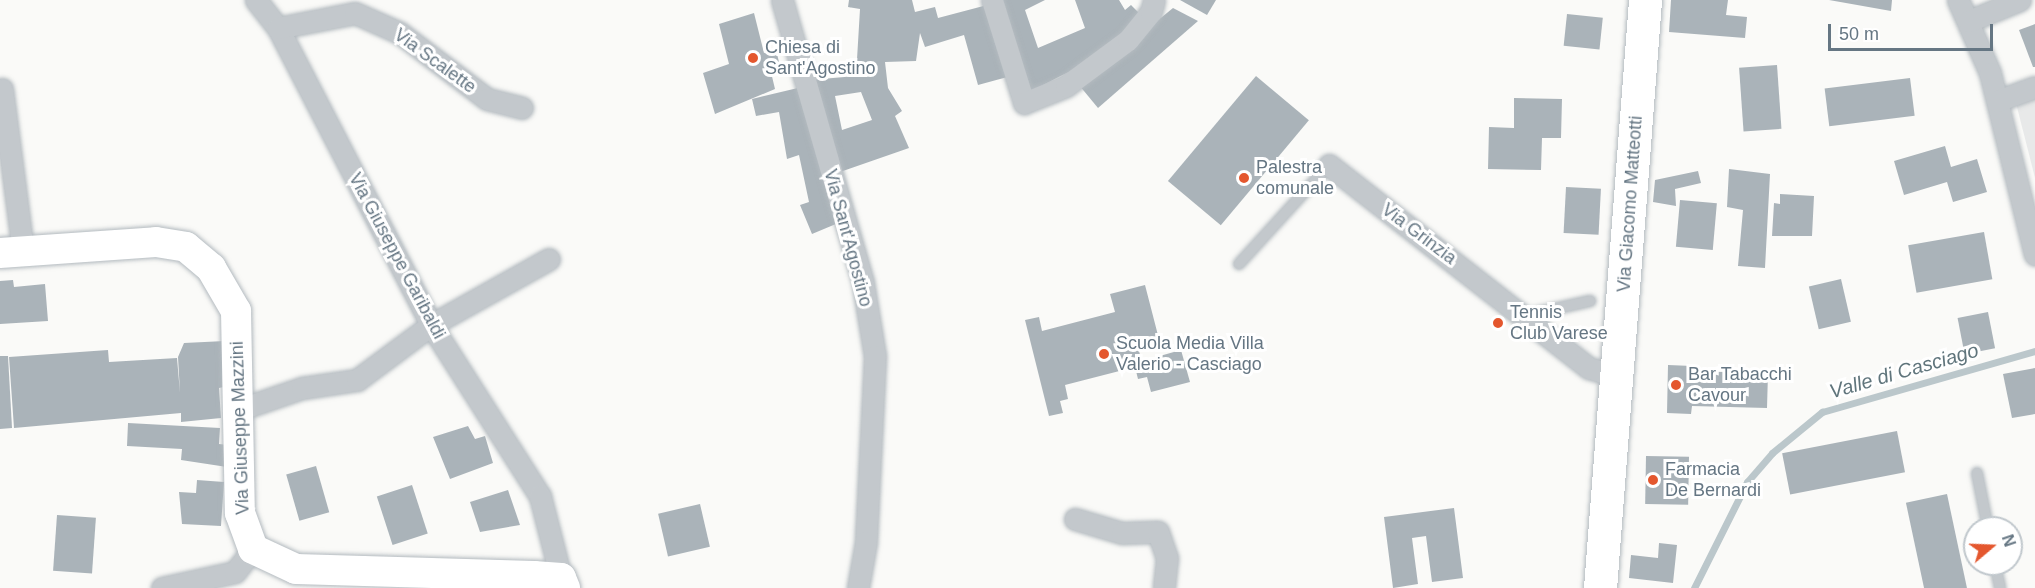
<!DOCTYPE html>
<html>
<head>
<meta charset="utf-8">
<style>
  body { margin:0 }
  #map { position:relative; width:2035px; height:588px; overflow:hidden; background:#fafaf8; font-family:Helvetica,sans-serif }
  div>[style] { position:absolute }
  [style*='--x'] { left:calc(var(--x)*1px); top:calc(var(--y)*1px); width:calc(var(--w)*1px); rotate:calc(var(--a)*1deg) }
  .built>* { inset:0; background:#e8e9e9 }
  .stream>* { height:7px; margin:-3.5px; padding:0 3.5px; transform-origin:3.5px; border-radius:3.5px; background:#bbc7cb }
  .building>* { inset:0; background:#aab3b9; transform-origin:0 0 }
  .roads { filter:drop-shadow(0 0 2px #b3babf) drop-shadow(0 0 2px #b3babf) }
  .lane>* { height:10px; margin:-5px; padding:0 5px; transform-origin:5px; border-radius:5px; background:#c3c8cc }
  .street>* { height:21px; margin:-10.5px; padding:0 10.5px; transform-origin:10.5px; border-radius:10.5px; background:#c3c8cc }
  .secondary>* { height:30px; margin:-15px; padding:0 15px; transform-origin:15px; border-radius:15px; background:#fff }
  .primary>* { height:33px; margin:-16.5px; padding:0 16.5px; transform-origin:16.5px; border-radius:16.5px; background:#fff }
  .dots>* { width:16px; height:16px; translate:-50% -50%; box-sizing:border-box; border:3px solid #fff; border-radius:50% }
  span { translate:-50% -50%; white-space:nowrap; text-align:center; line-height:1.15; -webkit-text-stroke:6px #fff; paint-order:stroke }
  .poi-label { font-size:18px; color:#657683 }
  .left { translate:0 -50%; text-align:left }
  .street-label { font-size:18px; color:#657683 }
  .water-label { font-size:20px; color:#60757c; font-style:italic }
  .north { position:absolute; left:1963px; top:516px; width:60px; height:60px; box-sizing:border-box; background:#fff; border:2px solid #c1c8cd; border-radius:50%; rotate:71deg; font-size:16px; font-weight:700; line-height:24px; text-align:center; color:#657683 }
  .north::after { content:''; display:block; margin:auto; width:21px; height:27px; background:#e4572e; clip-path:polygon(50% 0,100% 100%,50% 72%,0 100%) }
  .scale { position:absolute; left:1828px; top:24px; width:165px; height:27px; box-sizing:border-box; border:3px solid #657683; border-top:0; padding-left:8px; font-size:18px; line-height:21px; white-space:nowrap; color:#657683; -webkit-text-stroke:4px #fff; paint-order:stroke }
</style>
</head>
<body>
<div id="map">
  <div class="built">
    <i style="clip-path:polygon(2035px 97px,2035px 178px,2016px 103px)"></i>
  </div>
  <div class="stream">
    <i style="--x:1694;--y:588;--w:119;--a:-63.4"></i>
    <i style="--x:1747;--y:482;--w:38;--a:-49"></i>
    <i style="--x:1772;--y:453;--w:65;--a:-39.4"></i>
    <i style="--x:1822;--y:412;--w:222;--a:-16"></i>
  </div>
  <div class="building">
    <i style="clip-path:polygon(evenodd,849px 0,912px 0,915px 12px,935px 7px,938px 18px,991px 4px,1011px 76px,978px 85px,964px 35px,925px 47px,920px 33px,916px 61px,885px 62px,888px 88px,902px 111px,895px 116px,909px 148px,840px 172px,810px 80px,856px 76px,860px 9px,848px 7px,849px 0,861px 92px,872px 120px,842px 130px,835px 96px,861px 92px)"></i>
    <i style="clip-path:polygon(997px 0,1045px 0,1025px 10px,1038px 48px,1085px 28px,1075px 0,1119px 0,1125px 10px,1131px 5px,1143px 17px,1106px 53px,1029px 92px)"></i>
    <i style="clip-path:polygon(1180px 0,1216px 0,1207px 15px)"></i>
    <i style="clip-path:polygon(1671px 0,1728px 0,1726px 15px,1747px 17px,1745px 38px,1669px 32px)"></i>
    <i style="clip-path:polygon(1829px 0,1892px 0,1891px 11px)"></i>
    <i style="clip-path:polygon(1173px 8px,1198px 21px,1098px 108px,1079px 85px)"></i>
    <i style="clip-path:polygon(754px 13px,764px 53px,776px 50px,780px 66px,770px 68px,775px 89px,715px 114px,703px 73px,729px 64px,719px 24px)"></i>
    <i style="left:1567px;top:14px;width:36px;height:32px;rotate:6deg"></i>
    <i style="clip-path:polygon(2035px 24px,2035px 67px,2033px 67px,2019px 30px)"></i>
    <i style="left:1777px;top:65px;width:64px;height:38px;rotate:86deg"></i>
    <i style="left:1256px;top:76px;width:69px;height:137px;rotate:40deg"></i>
    <i style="left:1910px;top:78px;width:38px;height:86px;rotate:83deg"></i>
    <i style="clip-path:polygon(802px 87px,843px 221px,812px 234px,800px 205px,809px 202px,799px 155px,787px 159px,779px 112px,756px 116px,752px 99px)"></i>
    <i style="clip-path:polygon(1514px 98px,1562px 99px,1561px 138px,1542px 138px,1541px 170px,1488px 169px,1489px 127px,1514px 128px)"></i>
    <i style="clip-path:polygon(1945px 146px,1951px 167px,1977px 159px,1987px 192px,1953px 202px,1947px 182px,1904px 195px,1894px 161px)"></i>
    <i style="clip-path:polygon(1729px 169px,1770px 174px,1765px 268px,1738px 266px,1743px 210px,1727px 207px)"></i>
    <i style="clip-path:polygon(1698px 171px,1701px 183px,1675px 189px,1676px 206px,1653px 202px,1655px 180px)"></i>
    <i style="left:1566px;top:187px;width:35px;height:46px;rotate:3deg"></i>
    <i style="clip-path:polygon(1780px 194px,1814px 196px,1812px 236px,1772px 236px,1774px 203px,1780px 204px)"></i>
    <i style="left:1680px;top:200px;width:37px;height:47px;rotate:5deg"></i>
    <i style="left:1984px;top:232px;width:48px;height:77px;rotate:80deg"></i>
    <i style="left:1841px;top:279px;width:44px;height:33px;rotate:77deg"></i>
    <i style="clip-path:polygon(13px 280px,14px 287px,45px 284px,48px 321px,0 324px,0 281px)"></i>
    <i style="clip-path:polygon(1145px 285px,1160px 343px,1138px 348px,1142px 361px,1181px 350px,1190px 382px,1151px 392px,1147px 377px,1138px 379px,1135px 367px,1065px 385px,1068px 399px,1060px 401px,1063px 413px,1049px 416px,1025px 320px,1039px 317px,1042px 331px,1115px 312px,1110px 294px)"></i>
    <i style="left:1988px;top:312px;width:37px;height:31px;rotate:79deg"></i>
    <i style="clip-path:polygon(225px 341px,228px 386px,219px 388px,221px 418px,181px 422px,181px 413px,14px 428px,9px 357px,108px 350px,109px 362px,177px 358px,180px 393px,178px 357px,184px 343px)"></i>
    <i style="clip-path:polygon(0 356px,8px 356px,12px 428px,0 429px)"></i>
    <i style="clip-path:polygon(1668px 365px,1692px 366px,1692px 371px,1768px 373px,1767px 408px,1692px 406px,1691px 414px,1667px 413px)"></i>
    <i style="clip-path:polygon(2035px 368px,2035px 414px,2012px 418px,2003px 374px)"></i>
    <i style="clip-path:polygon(128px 423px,220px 428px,219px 444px,228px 445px,227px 467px,181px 460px,182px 449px,127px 446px)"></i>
    <i style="clip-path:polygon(468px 426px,475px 439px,485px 436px,493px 463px,450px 479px,433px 437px)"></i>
    <i style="left:1897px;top:431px;width:42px;height:117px;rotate:79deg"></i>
    <i style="left:1646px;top:456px;width:43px;height:48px;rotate:1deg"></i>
    <i style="left:316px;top:466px;width:48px;height:31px;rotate:74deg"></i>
    <i style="clip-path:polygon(197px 480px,224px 482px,221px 526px,182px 524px,179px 492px,196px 493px)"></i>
    <i style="left:412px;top:485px;width:51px;height:37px;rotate:72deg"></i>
    <i style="clip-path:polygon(508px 490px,520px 525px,480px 532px,470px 502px)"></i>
    <i style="left:1947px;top:494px;width:96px;height:42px;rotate:78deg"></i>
    <i style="left:700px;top:504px;width:44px;height:43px;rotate:77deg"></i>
    <i style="clip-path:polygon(1454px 508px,1463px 578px,1432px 582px,1426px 536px,1412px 538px,1418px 584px,1393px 588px,1384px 517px)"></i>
    <i style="left:57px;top:515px;width:39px;height:56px;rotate:4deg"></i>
    <i style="clip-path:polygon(1659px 543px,1677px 545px,1673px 583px,1629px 578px,1631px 555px,1658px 558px)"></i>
  </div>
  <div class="roads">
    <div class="lane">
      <i style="--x:1239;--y:264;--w:134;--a:-47.7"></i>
      <i style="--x:1523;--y:316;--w:69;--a:-12.6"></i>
      <i style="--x:1977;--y:473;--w:56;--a:78.7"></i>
      <i style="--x:1995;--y:564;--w:25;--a:78"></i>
    </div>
    <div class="street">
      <i style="--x:256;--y:0;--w:36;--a:52"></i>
      <i style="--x:278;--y:28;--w:334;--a:62.7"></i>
      <i style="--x:431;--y:325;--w:203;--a:57.5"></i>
      <i style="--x:540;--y:496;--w:85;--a:75.6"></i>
      <i style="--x:782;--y:0;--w:294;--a:74"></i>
      <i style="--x:863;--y:283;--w:74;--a:80.7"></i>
      <i style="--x:875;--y:356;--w:186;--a:92.8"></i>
      <i style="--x:866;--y:542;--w:47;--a:99.9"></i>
      <i style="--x:992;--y:0;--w:108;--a:72.7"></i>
      <i style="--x:1024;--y:103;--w:45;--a:-22"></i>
      <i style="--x:1066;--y:86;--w:77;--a:-36.6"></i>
      <i style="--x:1128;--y:40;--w:36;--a:-51"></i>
      <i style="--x:1151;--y:12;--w:12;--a:-76"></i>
      <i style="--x:1958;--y:0;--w:80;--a:66.3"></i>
      <i style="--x:1990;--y:73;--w:187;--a:76.1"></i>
      <i style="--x:1969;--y:21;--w:55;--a:-22.4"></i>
      <i style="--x:278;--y:28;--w:78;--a:-11"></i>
      <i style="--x:355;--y:13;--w:49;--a:24"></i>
      <i style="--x:400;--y:33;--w:109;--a:37.2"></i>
      <i style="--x:487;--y:99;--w:36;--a:14"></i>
      <i style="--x:2;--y:89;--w:163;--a:82.6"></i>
      <i style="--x:1997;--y:101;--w:40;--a:-20.2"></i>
      <i style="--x:1329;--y:165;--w:330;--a:38"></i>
      <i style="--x:1589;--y:368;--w:30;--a:17"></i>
      <i style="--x:238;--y:410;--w:68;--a:-19"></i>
      <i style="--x:302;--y:388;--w:56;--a:-8.3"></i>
      <i style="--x:357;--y:380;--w:92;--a:-36.6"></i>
      <i style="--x:431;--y:325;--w:135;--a:-29.2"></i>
      <i style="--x:1075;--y:519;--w:49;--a:16.6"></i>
      <i style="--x:1122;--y:533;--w:36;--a:-2"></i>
      <i style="--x:1158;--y:532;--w:28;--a:71"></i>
      <i style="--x:1167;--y:558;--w:30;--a:96"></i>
      <i style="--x:162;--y:588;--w:75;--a:-12.4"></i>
      <i style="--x:235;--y:572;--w:29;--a:-52"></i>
    </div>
    <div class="secondary">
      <i style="--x:0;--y:253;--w:156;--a:-4"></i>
      <i style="--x:156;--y:242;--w:30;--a:9"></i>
      <i style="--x:186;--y:247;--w:33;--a:40"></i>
      <i style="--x:211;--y:268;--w:50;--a:59.8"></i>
      <i style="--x:236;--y:311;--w:202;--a:88.9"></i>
      <i style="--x:240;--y:513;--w:38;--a:70"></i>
      <i style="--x:253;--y:549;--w:47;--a:24.9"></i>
      <i style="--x:296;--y:569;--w:238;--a:1.7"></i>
      <i style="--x:534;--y:576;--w:27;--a:4"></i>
      <i style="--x:561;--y:578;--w:11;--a:68"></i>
    </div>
    <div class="primary">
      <i style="--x:1600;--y:588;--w:590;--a:-85.62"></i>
    </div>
  </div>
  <div class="dots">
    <i style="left:753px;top:58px;background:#e4572e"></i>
    <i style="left:1244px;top:178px;background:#e4572e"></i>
    <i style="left:1498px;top:323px;background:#e4572e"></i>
    <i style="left:1104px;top:354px;background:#e4572e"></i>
    <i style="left:1676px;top:385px;background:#e4572e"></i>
    <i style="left:1653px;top:480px;background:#e4572e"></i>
  </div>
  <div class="poi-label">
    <span class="left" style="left:765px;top:58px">Chiesa di<br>Sant'Agostino</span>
    <span class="left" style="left:1256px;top:178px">Palestra<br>comunale</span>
    <span class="left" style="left:1510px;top:323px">Tennis<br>Club Varese</span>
    <span class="left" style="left:1116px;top:354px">Scuola Media Villa<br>Valerio - Casciago</span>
    <span class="left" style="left:1688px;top:385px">Bar Tabacchi<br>Cavour</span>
    <span class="left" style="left:1665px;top:480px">Farmacia<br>De Bernardi</span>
  </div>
  <div class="street-label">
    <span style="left:435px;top:61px;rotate:36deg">Via Scalette</span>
    <span style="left:1630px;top:204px;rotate:-86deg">Via Giacomo Matteotti</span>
    <span style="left:1419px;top:234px;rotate:37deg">Via Grinzia</span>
    <span style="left:848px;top:238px;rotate:75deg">Via Sant'Agostino</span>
    <span style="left:397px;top:256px;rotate:62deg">Via Giuseppe Garibaldi</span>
    <span style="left:240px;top:428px;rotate:-92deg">Via Giuseppe Mazzini</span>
  </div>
  <div class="water-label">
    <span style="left:1904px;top:371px;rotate:-16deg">Valle di Casciago</span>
  </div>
  <div class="north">N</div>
  <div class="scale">50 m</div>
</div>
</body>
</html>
